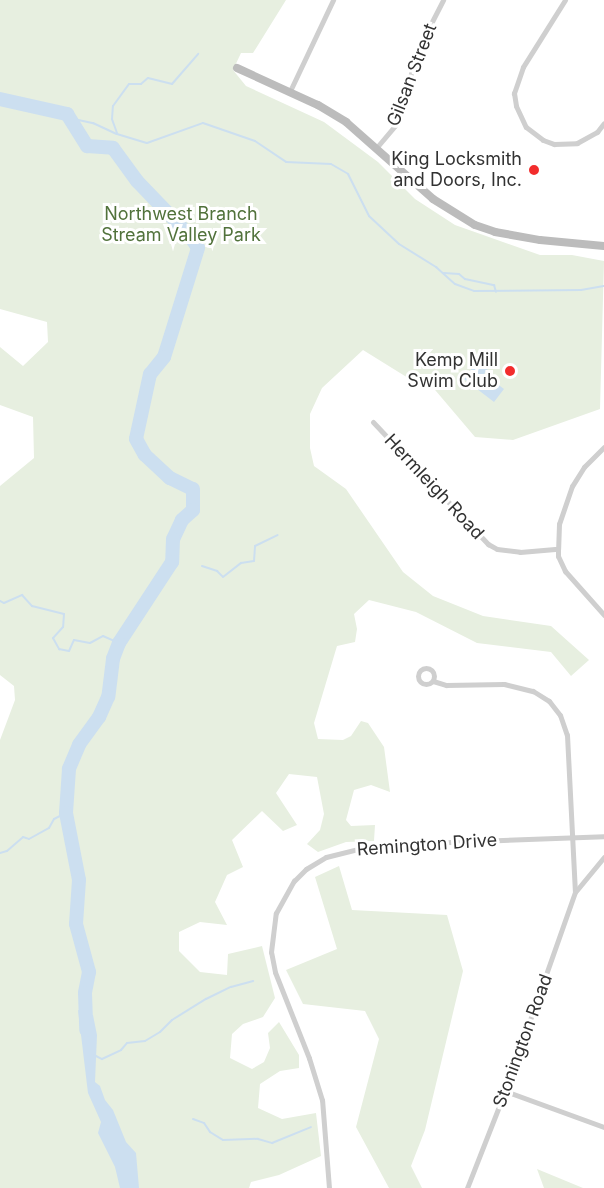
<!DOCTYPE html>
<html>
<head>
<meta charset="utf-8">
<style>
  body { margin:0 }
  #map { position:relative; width:604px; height:1188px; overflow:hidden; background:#fff; font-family:Inter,sans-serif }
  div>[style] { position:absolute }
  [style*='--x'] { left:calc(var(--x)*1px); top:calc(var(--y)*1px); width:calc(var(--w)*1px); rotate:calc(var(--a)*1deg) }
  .green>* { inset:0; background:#e7efe0 }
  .water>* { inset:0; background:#ccdff0 }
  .stream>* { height:2px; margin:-1px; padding:0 1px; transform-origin:1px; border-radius:1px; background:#ccdff0 }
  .river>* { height:14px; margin:-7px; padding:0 7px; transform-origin:7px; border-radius:7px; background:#ccdff0 }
  .street>* { height:5px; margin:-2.5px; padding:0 2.5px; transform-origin:2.5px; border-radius:2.5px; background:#cfcfcf }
  .street>.ring { margin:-2.5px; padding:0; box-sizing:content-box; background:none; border:5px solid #cfcfcf; border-radius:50% }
  .secondary>* { height:8px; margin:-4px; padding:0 4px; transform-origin:4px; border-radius:4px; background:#bcbcbc }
  .dots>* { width:16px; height:16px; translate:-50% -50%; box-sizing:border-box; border:3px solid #fff; border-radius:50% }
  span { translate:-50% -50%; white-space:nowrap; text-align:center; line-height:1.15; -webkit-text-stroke:6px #fff; paint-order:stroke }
  .street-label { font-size:18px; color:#323232 }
  .poi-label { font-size:18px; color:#323232 }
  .right { translate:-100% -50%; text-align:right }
  .park-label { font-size:18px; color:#51723b }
</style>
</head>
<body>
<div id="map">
  <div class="green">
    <i style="clip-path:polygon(0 0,286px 0,253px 53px,241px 53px,233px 70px,246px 86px,324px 122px,378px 162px,415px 199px,455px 225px,540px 255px,572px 255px,604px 261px,600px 409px,513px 440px,475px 437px,430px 384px,421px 386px,363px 350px,322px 388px,310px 414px,310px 448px,314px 466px,346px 489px,403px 572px,433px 596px,483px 616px,551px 626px,589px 660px,571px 676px,551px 652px,477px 643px,416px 612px,369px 600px,354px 614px,357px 629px,355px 642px,337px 646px,314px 723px,318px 739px,343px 740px,351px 736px,361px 721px,368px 723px,384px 747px,390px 792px,371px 785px,354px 790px,346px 820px,351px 826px,375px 825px,374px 841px,346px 842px,318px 852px,307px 844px,320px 830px,324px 814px,317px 777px,289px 774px,276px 793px,297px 825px,283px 831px,262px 811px,232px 840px,243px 867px,227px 875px,215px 902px,227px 925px,200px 922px,179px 932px,179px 951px,200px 972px,227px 975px,228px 954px,262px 946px,275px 998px,263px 1017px,243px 1024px,232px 1034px,230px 1058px,252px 1069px,264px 1062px,270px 1048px,268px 1033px,279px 1022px,299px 1055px,299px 1068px,280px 1071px,260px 1084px,258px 1108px,282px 1119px,316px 1113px,321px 1156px,279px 1175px,251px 1182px,249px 1188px,0 1188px,0 740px,15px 700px,14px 686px,0 675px,0 486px,34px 458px,33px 417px,0 405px,0 347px,23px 366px,48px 342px,47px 322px,0 309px)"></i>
    <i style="clip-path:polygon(339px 866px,352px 910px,447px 915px,463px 971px,425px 1130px,411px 1166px,422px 1188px,389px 1188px,356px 1127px,379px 1039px,365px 1011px,303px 1004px,286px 970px,337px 949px,315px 877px)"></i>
    <i style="clip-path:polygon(537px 1169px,583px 1188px,544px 1188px)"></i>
  </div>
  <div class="water">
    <i style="clip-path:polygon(480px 358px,490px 366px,484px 374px,504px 389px,494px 402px,464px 379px)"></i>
    <i style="clip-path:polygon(78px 1010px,93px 1015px,97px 1035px,95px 1082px,100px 1086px,105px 1100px,113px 1110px,126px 1142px,136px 1153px,139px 1188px,120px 1188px,115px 1167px,98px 1133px,101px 1122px,88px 1093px)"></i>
  </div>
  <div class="stream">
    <i style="--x:69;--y:118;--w:25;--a:12"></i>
    <i style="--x:93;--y:123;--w:26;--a:25"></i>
    <i style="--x:117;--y:134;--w:31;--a:17"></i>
    <i style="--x:147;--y:143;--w:59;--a:-19.7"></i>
    <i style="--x:203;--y:123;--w:55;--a:19.1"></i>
    <i style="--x:255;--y:141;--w:37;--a:34"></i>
    <i style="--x:286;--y:162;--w:45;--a:2.5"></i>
    <i style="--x:331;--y:164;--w:20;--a:30"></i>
    <i style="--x:348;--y:174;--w:47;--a:63.4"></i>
    <i style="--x:369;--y:216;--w:41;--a:43"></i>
    <i style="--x:399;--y:244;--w:44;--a:31.9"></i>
    <i style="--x:436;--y:267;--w:25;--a:42"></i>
    <i style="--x:455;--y:284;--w:20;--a:20"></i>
    <i style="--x:474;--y:291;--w:107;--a:-0.5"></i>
    <i style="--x:581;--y:290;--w:23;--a:-10"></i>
    <i style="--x:117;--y:133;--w:15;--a:-110"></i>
    <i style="--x:112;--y:119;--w:13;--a:-86"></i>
    <i style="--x:113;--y:106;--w:27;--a:-54"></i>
    <i style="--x:129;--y:84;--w:12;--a:0"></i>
    <i style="--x:141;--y:84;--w:9;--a:-41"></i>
    <i style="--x:148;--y:78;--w:25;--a:14"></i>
    <i style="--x:172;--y:84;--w:40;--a:-49"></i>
    <i style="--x:444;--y:273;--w:15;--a:4"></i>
    <i style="--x:459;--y:274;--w:8;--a:40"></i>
    <i style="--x:465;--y:279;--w:30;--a:12"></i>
    <i style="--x:494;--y:285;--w:7;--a:74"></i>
    <i style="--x:202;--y:566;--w:16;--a:18"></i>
    <i style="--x:217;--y:571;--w:8;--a:45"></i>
    <i style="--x:223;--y:577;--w:23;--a:-38"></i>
    <i style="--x:241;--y:563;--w:13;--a:-9"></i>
    <i style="--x:254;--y:561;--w:15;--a:-86"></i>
    <i style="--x:255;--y:546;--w:25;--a:-26"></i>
    <i style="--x:0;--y:601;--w:4;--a:27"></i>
    <i style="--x:4;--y:603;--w:20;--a:-24"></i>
    <i style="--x:22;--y:595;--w:15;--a:48"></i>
    <i style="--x:32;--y:606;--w:33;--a:14"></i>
    <i style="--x:64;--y:614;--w:13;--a:94"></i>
    <i style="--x:63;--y:627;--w:15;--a:132"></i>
    <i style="--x:53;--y:638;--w:13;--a:61"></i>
    <i style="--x:59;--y:649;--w:10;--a:11"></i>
    <i style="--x:69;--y:651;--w:12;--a:-66"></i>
    <i style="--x:74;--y:640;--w:16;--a:11"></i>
    <i style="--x:90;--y:643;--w:15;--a:-28"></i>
    <i style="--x:103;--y:636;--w:17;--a:24"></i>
    <i style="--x:0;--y:853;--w:7;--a:-16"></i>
    <i style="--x:7;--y:851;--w:21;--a:-41"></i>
    <i style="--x:23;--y:837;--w:6;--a:18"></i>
    <i style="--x:29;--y:839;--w:23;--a:-29"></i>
    <i style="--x:49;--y:828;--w:10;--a:-61"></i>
    <i style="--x:54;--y:819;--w:13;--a:-27"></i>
    <i style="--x:94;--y:1055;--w:9;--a:27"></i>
    <i style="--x:102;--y:1059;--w:21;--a:-25"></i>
    <i style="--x:121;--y:1050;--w:9;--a:-49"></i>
    <i style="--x:127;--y:1043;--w:18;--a:-6"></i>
    <i style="--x:145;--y:1041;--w:17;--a:-31"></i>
    <i style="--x:160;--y:1032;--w:17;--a:-45"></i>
    <i style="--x:172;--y:1020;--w:40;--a:-32"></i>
    <i style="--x:206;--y:999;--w:28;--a:-26"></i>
    <i style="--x:231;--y:987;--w:23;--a:-15"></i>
    <i style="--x:193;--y:1119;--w:12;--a:20"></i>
    <i style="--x:204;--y:1123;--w:11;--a:56"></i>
    <i style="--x:210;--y:1132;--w:15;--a:32"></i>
    <i style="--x:223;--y:1140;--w:35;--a:-2"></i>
    <i style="--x:258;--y:1139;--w:15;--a:16"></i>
    <i style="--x:272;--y:1143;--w:42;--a:-22.3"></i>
  </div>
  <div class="river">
    <i style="--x:0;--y:99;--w:69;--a:12.6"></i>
    <i style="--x:67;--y:114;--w:38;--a:58"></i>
    <i style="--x:87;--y:146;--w:26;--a:4"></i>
    <i style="--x:113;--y:148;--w:41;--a:54"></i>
    <i style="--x:137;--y:181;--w:76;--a:46.1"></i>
    <i style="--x:190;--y:236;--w:14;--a:56"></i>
    <i style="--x:198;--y:248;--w:114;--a:107.3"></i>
    <i style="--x:164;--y:357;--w:22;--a:129"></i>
    <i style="--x:150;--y:374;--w:66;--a:102.2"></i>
    <i style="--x:136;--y:439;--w:18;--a:61"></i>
    <i style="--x:145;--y:455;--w:34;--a:43"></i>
    <i style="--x:170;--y:478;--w:25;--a:26"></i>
    <i style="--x:193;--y:489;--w:21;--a:90"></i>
    <i style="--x:193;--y:510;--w:15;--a:138"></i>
    <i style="--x:182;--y:520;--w:21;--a:115"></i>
    <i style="--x:173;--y:539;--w:23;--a:92"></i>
    <i style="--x:172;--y:562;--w:97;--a:123.2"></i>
    <i style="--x:119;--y:643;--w:17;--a:111"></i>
    <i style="--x:113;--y:659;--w:38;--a:97"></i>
    <i style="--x:108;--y:697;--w:22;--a:114"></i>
    <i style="--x:99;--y:717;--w:34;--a:126"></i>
    <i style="--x:79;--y:745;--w:26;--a:113"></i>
    <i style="--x:69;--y:769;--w:44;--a:93.9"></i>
    <i style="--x:66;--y:813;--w:68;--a:79"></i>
    <i style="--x:79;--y:880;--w:44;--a:93.9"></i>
    <i style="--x:76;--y:924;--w:50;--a:74.8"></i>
    <i style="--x:89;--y:972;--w:21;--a:101"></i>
    <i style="--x:85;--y:993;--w:37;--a:88"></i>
  </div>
  <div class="street">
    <i style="--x:565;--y:0;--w:79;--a:122.1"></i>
    <i style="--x:523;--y:67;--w:28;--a:109"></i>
    <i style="--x:514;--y:93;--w:13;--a:81"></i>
    <i style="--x:516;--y:106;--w:23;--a:65"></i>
    <i style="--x:526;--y:127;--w:21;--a:37"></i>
    <i style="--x:543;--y:140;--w:12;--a:20"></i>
    <i style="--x:554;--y:144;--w:23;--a:-2"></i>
    <i style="--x:577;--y:143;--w:23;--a:-29"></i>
    <i style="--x:597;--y:132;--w:11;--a:-52"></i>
    <i style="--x:290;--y:91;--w:101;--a:-64.7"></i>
    <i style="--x:377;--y:147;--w:30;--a:-50"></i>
    <i style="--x:396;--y:124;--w:80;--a:-73.4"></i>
    <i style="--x:419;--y:47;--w:53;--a:-62.9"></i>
    <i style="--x:373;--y:422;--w:168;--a:46.7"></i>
    <i style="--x:488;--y:544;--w:10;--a:29"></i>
    <i style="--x:497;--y:549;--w:23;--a:7"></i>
    <i style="--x:520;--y:552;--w:38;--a:-5"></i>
    <i style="--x:604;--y:447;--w:28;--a:135"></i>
    <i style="--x:584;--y:467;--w:22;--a:122"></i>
    <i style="--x:572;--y:486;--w:40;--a:108.9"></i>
    <i style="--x:559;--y:524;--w:25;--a:92"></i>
    <i style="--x:558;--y:549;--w:7;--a:90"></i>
    <i style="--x:558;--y:556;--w:17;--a:65"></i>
    <i style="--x:565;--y:571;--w:59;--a:48.4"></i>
    <i class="ring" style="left:418px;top:668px;width:11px;height:11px"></i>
    <i style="--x:433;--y:681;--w:14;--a:17"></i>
    <i style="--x:446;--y:685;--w:58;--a:-1"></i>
    <i style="--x:504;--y:684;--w:30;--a:14"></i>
    <i style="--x:533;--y:691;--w:19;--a:32"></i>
    <i style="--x:549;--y:701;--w:18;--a:52"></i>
    <i style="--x:560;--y:715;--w:21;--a:71"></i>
    <i style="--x:567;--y:735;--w:157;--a:87.1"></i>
    <i style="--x:575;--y:892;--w:211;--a:109.4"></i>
    <i style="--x:505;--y:1091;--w:104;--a:111.4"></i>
    <i style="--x:576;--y:891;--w:44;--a:-50.5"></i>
    <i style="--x:505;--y:1091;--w:105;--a:20"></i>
    <i style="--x:329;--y:1188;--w:88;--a:-94.5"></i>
    <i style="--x:322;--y:1100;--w:44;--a:-107.2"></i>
    <i style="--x:309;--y:1058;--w:92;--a:-111.6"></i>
    <i style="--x:275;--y:972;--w:20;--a:-101"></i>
    <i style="--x:271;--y:952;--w:39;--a:-83"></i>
    <i style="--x:276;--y:913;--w:37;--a:-61"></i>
    <i style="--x:294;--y:881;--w:17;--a:-45"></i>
    <i style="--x:306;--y:869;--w:23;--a:-31"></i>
    <i style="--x:326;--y:857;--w:49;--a:-14"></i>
    <i style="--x:374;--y:845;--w:230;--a:-2.2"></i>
  </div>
  <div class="secondary">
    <i style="--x:237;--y:68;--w:89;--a:24.6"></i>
    <i style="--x:318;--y:105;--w:33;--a:31"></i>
    <i style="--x:346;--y:122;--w:116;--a:41.5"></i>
    <i style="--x:433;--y:199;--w:49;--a:31.8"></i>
    <i style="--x:475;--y:225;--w:21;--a:19"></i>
    <i style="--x:495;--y:232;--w:46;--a:10.1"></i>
    <i style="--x:540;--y:240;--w:64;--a:5.4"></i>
  </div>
  <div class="dots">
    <i style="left:534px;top:170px;background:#f22c2c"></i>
    <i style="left:510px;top:371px;background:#f22c2c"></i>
  </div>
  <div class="street-label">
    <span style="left:412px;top:75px;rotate:-69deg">Gilsan Street</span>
    <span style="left:434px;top:487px;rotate:47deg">Hermleigh Road</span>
    <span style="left:427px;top:845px;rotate:-4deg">Remington Drive</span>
    <span style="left:523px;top:1041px;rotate:-70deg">Stonington Road</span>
  </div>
  <div class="poi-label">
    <span class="right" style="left:522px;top:170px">King Locksmith<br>and Doors, Inc.</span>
    <span class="right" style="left:498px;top:371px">Kemp Mill<br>Swim Club</span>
  </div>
  <div class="park-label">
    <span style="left:181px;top:225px">Northwest Branch<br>Stream Valley Park</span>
  </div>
</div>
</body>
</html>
